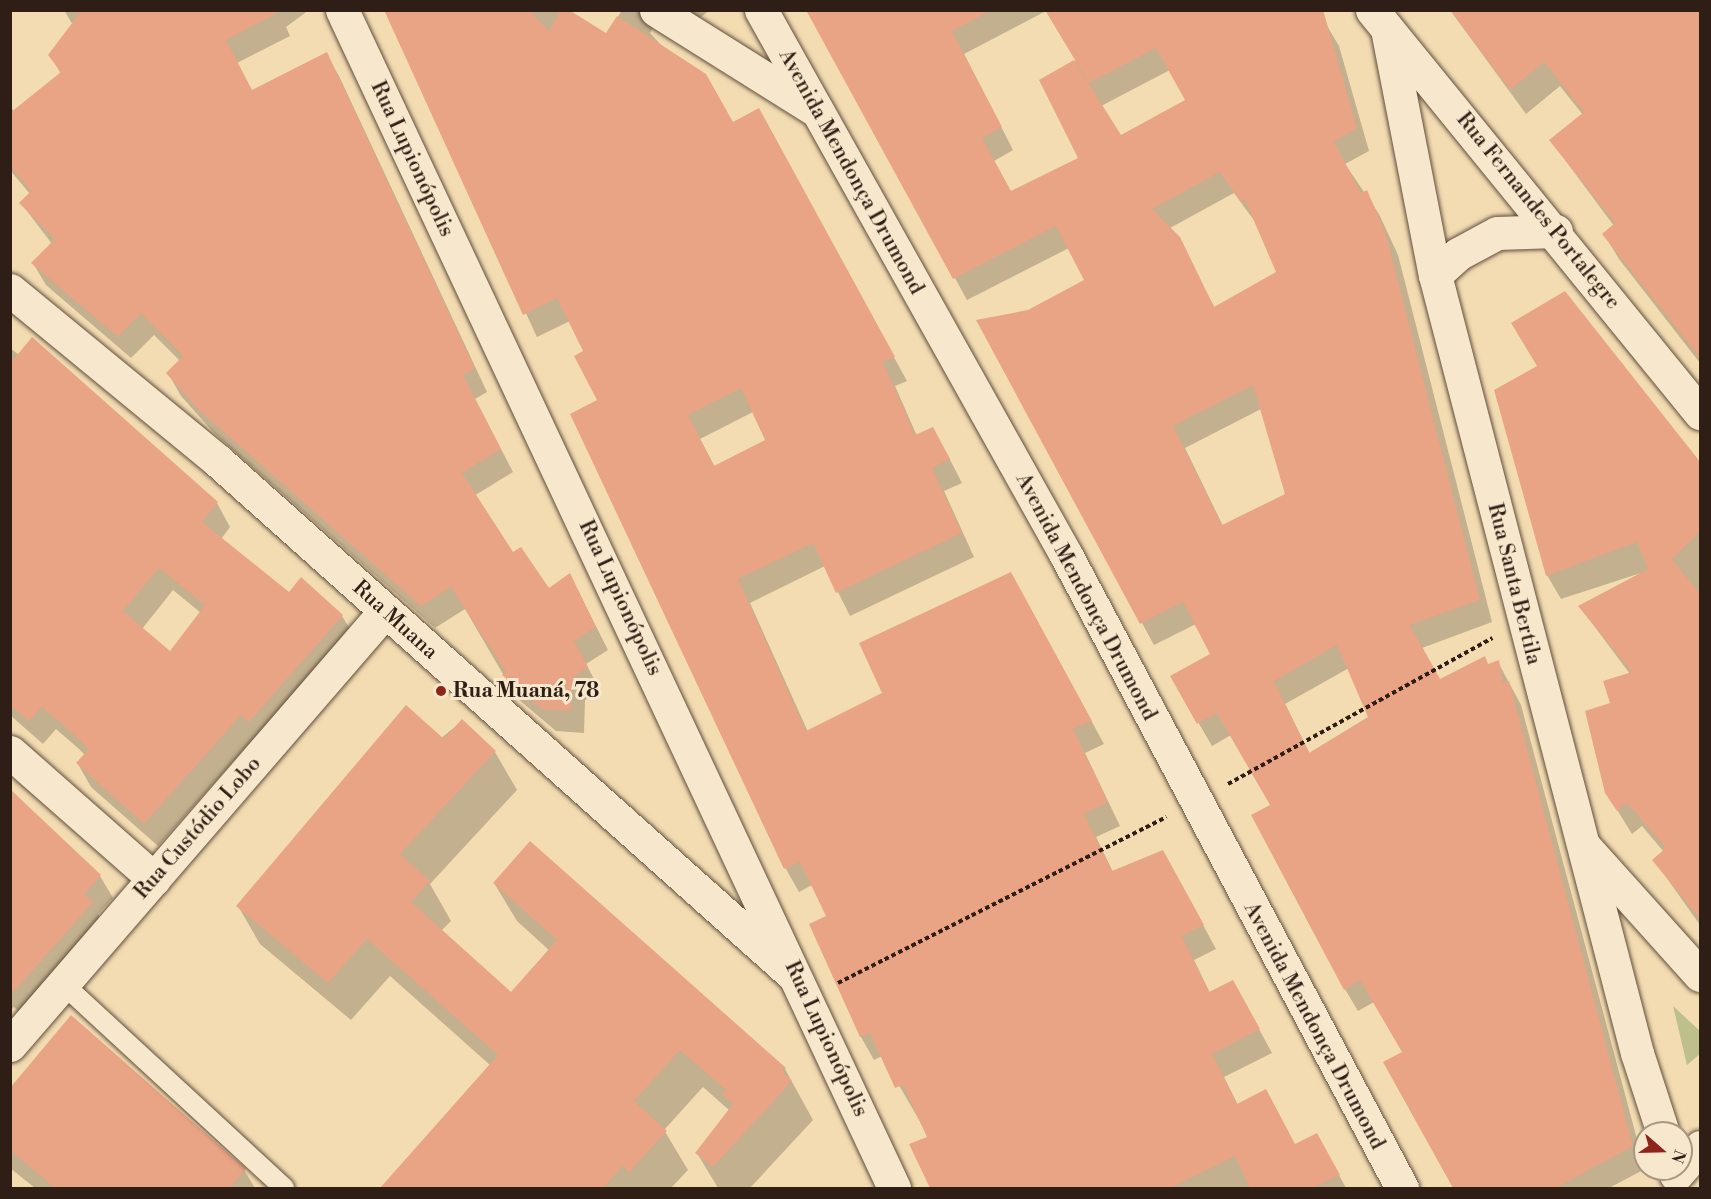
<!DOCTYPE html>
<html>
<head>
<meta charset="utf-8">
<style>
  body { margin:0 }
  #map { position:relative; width:1711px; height:1199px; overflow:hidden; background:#f3dcb2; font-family:"Libre Bodoni",serif }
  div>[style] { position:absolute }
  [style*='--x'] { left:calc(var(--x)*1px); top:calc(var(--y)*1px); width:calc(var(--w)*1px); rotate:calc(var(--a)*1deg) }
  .green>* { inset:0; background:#bdc08a }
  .shadow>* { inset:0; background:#0003 }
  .building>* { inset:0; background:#e8a484 }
  .path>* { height:4px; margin-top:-2px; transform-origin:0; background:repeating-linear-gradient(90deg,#2f1e15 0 4.5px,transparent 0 7.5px) }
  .roads { filter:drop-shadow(0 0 2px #604e3c) drop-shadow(0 0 2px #604e3c) }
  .service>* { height:20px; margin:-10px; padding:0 10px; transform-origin:10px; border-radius:10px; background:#f7e8cd }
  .minor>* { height:33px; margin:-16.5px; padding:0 16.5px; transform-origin:16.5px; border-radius:16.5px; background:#f7e8cd }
  .dots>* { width:16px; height:16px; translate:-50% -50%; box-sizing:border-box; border:3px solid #f7e8cd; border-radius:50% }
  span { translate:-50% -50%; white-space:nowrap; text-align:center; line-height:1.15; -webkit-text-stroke:6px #f7e8cd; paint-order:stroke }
  .street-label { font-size:21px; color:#2f1e15 }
  .poi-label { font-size:21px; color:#2f1e15; font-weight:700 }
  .left { translate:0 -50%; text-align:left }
  .frame { position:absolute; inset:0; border:12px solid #2f1e15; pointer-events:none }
  .north { position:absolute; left:1633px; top:1121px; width:60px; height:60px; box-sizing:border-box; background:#f7e8cd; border:2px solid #a79783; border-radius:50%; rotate:110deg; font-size:16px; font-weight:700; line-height:24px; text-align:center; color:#2f1e15 }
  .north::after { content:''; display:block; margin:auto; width:21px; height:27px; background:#8f2418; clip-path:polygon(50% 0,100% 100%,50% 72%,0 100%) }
</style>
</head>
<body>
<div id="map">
  <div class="green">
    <i style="clip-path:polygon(1673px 1006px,1700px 1031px,1700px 1054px,1687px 1065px)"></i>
  </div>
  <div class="shadow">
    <i style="clip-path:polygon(64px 10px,309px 10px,286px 27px,290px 36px,237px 63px,252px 91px,326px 54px,339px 76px,487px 392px,475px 399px,513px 472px,474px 496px,512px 554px,548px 590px,570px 575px,608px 650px,586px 664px,600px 690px,585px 700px,584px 733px,556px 731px,517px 698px,465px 609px,435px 628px,214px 433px,181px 396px,168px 373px,180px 361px,154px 335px,131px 358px,46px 285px,33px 263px,52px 244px,21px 203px,30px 194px,10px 170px,10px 108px,15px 111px,61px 74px,50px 55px,73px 25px)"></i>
    <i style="clip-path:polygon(evenodd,385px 10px,566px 10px,607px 36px,622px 10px,710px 10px,692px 24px,660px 17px,650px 33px,733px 123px,771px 133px,907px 381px,895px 386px,917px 436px,946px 452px,962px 483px,944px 491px,974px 557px,850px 616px,825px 566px,750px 603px,808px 732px,884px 693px,1024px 597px,1104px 744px,1085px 753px,1120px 826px,1096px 837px,1113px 872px,1176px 875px,1216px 949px,1194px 960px,1210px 993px,1246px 1005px,1272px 1053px,1224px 1077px,1238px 1105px,1295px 1145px,1330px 1158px,1346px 1188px,932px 1188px,911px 1145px,929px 1137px,882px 1056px,874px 1060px,861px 1037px,828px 917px,812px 885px,799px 892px,786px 869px,572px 415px,599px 401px,585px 352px,570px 321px,537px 337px,385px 10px,753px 412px,767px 440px,715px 467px,700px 439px,753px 412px)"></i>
    <i style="clip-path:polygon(evenodd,808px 10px,1277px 10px,1326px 24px,1339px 46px,1369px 151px,1345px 164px,1379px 214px,1398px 255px,1492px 622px,1422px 648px,1440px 681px,1498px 662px,1521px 705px,1645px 1169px,1609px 1188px,1455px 1188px,1385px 1063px,1404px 1052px,1374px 1002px,1358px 1011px,1345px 989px,1272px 805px,1231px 735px,1212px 746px,1172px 677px,1212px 655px,1196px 624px,1154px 645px,1142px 623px,1086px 281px,1069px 248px,967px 300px,808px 10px,1046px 11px,1076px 61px,1041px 80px,1080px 158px,1011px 193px,994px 161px,1013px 150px,964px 54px,1046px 11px,808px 10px,1170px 70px,1187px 100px,1120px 137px,1101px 106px,1170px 70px,808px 10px,1234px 193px,1256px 223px,1278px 273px,1215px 308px,1170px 228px,1234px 193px,808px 10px,1261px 409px,1287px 495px,1223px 526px,1185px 448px,1261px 409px,808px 10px,1349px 668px,1370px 718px,1310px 754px,1285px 704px,1349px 668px)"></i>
    <i style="clip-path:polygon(1450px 10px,1700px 10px,1700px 363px,1619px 259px,1604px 234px,1614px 226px,1551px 141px,1583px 115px,1560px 86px,1526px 114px)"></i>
    <i style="clip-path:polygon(evenodd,10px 348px,217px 503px,230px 527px,221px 539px,289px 594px,342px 616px,356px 639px,255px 737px,158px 846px,91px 787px,78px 764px,85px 755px,79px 749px,56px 729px,43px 744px,10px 715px,10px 348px,173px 590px,201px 613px,170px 653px,142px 629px,173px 590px)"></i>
    <i style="clip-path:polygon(1700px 466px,1700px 925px,1654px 860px,1664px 852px,1642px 826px,1632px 834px,1606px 792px,1612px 704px,1630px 674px,1580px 607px,1650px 570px,1561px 599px,1547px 575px)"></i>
    <i style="clip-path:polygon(462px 721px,495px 752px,517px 790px,430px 884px,451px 921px,441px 931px,511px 994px,550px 951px,517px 921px,494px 883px,531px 843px,785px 1069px,813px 1120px,750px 1188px,718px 1188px,697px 1153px,730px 1111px,703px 1087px,664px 1130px,688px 1170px,671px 1188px,382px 1188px,490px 1065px,390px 976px,351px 1020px,260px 944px,238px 906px)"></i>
    <i style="clip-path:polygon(10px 792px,100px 876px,113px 898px,98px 914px,104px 925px,24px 1017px,14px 1007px,10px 1011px)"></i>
    <i style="clip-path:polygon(10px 1089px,244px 1170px,255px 1188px,35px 1188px,10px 1168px)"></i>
  </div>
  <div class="building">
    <i style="clip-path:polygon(82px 10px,283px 10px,226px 40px,252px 90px,327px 52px,475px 369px,463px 375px,501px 449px,462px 473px,513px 552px,521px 547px,549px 588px,570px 573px,596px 627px,574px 641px,588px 667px,573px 677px,571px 711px,542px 709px,502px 675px,506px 672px,451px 587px,421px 606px,199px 410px,166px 373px,183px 356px,141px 313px,118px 337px,31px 263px,55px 239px,19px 203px,31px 191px,10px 166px,10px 113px,61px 72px,48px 55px)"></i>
    <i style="clip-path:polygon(evenodd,384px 10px,529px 10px,549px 31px,561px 10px,569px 10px,606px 33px,617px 16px,706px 74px,733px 122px,759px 108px,895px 357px,883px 362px,915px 435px,933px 427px,950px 459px,932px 468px,962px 533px,836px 593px,813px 543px,738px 579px,806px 731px,882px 693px,859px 643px,1011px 572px,1092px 721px,1073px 729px,1108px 802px,1084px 814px,1112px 871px,1163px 850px,1204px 925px,1182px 936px,1209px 992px,1233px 980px,1260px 1029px,1212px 1054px,1237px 1104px,1266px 1089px,1295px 1144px,1317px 1133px,1340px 1175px,1313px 1188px,1250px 1188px,1235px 1156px,1170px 1188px,930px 1188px,909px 1144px,927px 1137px,903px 1085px,895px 1088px,870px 1033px,860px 1037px,809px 924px,826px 916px,800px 862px,784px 869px,570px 414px,597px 400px,574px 356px,583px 351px,557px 298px,523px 315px,384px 10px,741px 388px,765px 440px,714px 466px,688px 415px,741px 388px)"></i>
    <i style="clip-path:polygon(evenodd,806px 10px,992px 10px,952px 31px,1002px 127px,982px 138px,1011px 191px,1078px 158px,1039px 80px,1074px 60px,1121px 135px,1185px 100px,1156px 48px,1089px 83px,1045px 10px,1323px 10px,1357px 128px,1334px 142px,1361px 193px,1367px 190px,1385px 231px,1480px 600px,1410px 625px,1440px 679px,1485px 656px,1488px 664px,1499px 660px,1503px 684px,1509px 681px,1633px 1146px,1556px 1188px,1453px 1188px,1383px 1062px,1402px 1052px,1360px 980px,1344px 990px,1251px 815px,1270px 805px,1217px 713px,1197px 724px,1170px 676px,1210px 654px,1183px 602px,1140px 624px,976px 320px,1028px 310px,1084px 280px,1056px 226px,953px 279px,806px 10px,1220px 172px,1241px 202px,1245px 200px,1276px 272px,1214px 307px,1180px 237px,1152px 209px,1220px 172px,806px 10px,1253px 385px,1285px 494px,1222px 525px,1173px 426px,1253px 385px,806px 10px,1337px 645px,1368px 717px,1309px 753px,1274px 681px,1337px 645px)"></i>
    <i style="clip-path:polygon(1450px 10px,1701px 10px,1701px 359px,1602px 234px,1615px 223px,1549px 140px,1584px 112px,1544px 62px,1510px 90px)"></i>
    <i style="clip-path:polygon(1565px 291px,1701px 463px,1701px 531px,1672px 559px,1701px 595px,1701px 920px,1652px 860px,1666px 848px,1627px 803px,1617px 811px,1605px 793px,1585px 711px,1610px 703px,1603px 681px,1632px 672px,1578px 606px,1648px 569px,1637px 542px,1546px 576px,1494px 390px,1537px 366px,1511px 323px)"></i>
    <i style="clip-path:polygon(evenodd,32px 337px,218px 502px,202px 522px,289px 592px,301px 577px,343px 615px,249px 722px,241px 715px,144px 824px,76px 763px,89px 749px,63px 725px,42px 707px,29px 721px,10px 705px,10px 364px,32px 337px,159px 568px,205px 605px,170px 651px,123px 611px,159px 568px)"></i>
    <i style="clip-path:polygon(406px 705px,444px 739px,462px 719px,496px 751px,400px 854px,430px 881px,411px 902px,511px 992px,557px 940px,493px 883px,530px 841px,786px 1068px,782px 1072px,792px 1081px,713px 1167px,695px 1153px,733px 1104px,722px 1094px,726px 1090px,680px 1050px,634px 1101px,667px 1131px,629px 1172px,623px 1166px,603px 1188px,380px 1188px,498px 1055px,367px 939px,328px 983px,236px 906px)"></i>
    <i style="clip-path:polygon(10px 789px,101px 875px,84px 894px,93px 902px,10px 996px)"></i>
    <i style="clip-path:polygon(71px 1015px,246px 1169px,229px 1188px,55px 1188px,10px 1150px,10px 1088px)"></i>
  </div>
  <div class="path">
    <i style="--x:1228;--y:784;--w:302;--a:-28.9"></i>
    <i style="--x:838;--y:983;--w:368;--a:-26.8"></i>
  </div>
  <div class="roads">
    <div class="service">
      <i style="--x:63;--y:984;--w:301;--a:42.7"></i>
    </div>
    <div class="minor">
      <i style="--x:342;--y:10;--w:1301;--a:64.89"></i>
      <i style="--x:656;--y:10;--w:186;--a:32.1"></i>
      <i style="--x:761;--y:10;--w:625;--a:60.77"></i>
      <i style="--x:1066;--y:555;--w:717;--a:62.04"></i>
      <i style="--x:1372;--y:10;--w:520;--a:50.86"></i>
      <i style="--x:1387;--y:29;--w:251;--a:79"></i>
      <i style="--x:1435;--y:275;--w:804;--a:75.45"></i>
      <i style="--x:1637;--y:1053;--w:84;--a:72"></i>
      <i style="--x:1435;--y:275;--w:31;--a:-42"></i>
      <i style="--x:1458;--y:254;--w:44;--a:-28.3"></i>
      <i style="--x:1497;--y:233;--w:59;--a:-1.9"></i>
      <i style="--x:10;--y:290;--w:269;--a:39.4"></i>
      <i style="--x:218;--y:461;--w:767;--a:41.78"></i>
      <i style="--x:10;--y:752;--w:192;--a:41.4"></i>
      <i style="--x:1585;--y:847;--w:172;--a:48.1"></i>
      <i style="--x:10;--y:1045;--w:574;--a:-49.17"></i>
      <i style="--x:1676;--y:1175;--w:37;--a:-49"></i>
    </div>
  </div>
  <div class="dots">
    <i style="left:441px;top:691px;background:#8f2418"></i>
  </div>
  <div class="street-label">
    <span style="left:412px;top:159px;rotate:65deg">Rua Lupionópolis</span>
    <span style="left:851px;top:172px;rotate:61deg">Avenida Mendonça Drumond</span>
    <span style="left:1538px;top:211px;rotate:51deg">Rua Fernandes Portalegre</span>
    <span style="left:1514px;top:584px;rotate:76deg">Rua Santa Bertila</span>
    <span style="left:1086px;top:597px;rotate:62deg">Avenida Mendonça Drumond</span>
    <span style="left:620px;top:598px;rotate:65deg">Rua Lupionópolis</span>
    <span style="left:395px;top:620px;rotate:42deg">Rua Muana</span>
    <span style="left:198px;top:828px;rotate:-49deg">Rua Custódio Lobo</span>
    <span style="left:1314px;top:1026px;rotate:62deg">Avenida Mendonça Drumond</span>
    <span style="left:826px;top:1039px;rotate:65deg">Rua Lupionópolis</span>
  </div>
  <div class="poi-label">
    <span class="left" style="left:453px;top:691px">Rua Muaná, 78</span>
  </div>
  <div class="frame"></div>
  <div class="north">N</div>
</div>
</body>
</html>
